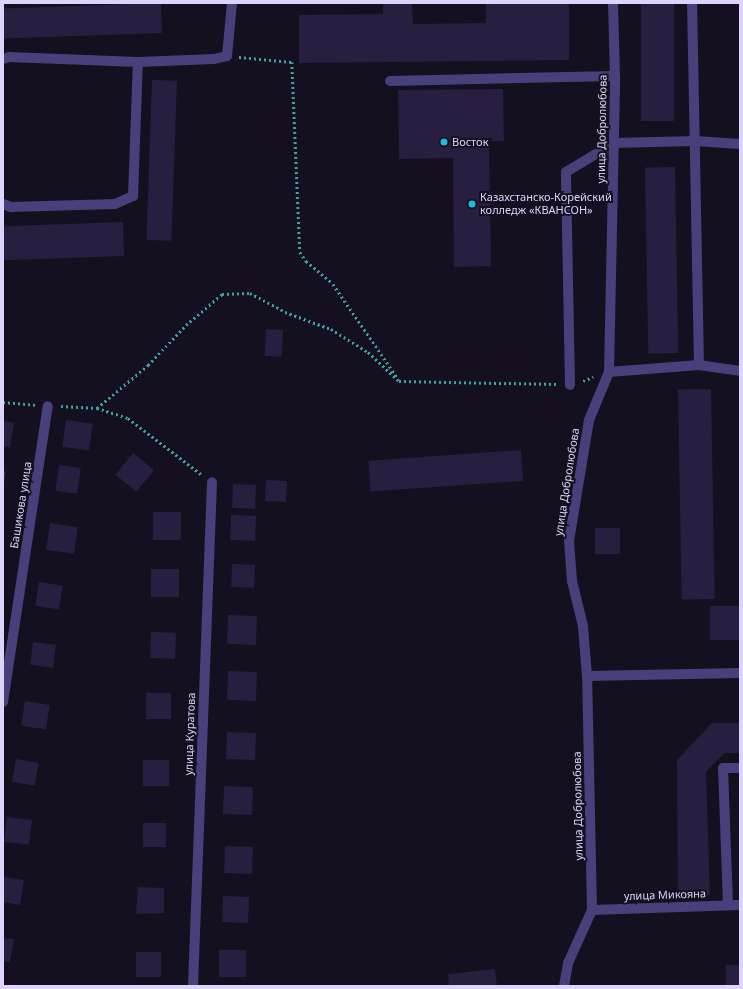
<!DOCTYPE html>
<html>
<head>
<meta charset="utf-8">
<style>
  body { margin:0 }
  #map { position:relative; width:743px; height:989px; overflow:hidden; background:#141020; font-family:"Noto Sans",sans-serif }
  div>[style] { position:absolute }
  [style*='--x'] { left:calc(var(--x)*1px); top:calc(var(--y)*1px); width:calc(var(--w)*1px); rotate:calc(var(--a)*1deg) }
  .building>* { inset:0; background:#281e3f; transform-origin:0 0 }
  .path>* { height:2.5px; margin-top:-1.25px; transform-origin:0; background:repeating-linear-gradient(90deg,#3ca3a7 0 2px,transparent 0 5px) }
  .minor>* { height:10px; margin:-5px; padding:0 5px; transform-origin:5px; border-radius:5px; background:#47407a }
  .dots>* { width:11px; height:11px; translate:-50% -50%; box-sizing:border-box; border:2px solid #141020; border-radius:50% }
  span { translate:-50% -50%; white-space:nowrap; text-align:center; line-height:1.15; -webkit-text-stroke:4px #141020; paint-order:stroke }
  .street-label { font-size:11px; color:#dcd4fa }
  .poi-label { font-size:11px; color:#dcd4fa }
  .left { translate:0 -50%; text-align:left }
  .frame { position:absolute; inset:0; border:4px solid #dcd4fa; pointer-events:none }
</style>
</head>
<body>
<div id="map">
  <div class="building">
    <i style="left:161px;top:3px;width:30px;height:158px;rotate:88deg"></i>
    <i style="clip-path:polygon(383px 3px,412px 3px,413px 24px,486px 23px,486px 3px,569px 3px,569px 60px,299px 63px,299px 15px,383px 14px)"></i>
    <i style="left:641px;top:3px;width:33px;height:118px"></i>
    <i style="left:152px;top:80px;width:25px;height:160px;rotate:2deg"></i>
    <i style="clip-path:polygon(503px 89px,504px 141px,489px 141px,491px 266px,454px 267px,453px 158px,399px 159px,398px 90px)"></i>
    <i style="left:675px;top:167px;width:186px;height:30px;rotate:89deg"></i>
    <i style="left:123px;top:222px;width:34px;height:120px;rotate:88deg"></i>
    <i style="left:266px;top:329px;width:17px;height:27px;rotate:3deg"></i>
    <i style="left:711px;top:389px;width:210px;height:33px;rotate:89deg"></i>
    <i style="left:66px;top:420px;width:27px;height:27px;rotate:8deg"></i>
    <i style="clip-path:polygon(3px 421px,14px 423px,10px 447px,3px 446px)"></i>
    <i style="left:521px;top:450px;width:31px;height:153px;rotate:86deg"></i>
    <i style="left:133px;top:453px;width:27px;height:28px;rotate:39deg"></i>
    <i style="left:59px;top:465px;width:22px;height:26px;rotate:8deg"></i>
    <i style="clip-path:polygon(3px 471px,6px 471px,4px 482px,3px 482px)"></i>
    <i style="left:266px;top:480px;width:21px;height:21px;rotate:3deg"></i>
    <i style="left:233px;top:484px;width:23px;height:24px;rotate:2deg"></i>
    <i style="left:153px;top:512px;width:28px;height:28px"></i>
    <i style="left:231px;top:515px;width:25px;height:25px;rotate:2deg"></i>
    <i style="left:50px;top:523px;width:28px;height:27px;rotate:8deg"></i>
    <i style="left:595px;top:528px;width:25px;height:26px"></i>
    <i style="left:232px;top:564px;width:23px;height:23px;rotate:2deg"></i>
    <i style="left:151px;top:569px;width:28px;height:28px"></i>
    <i style="left:39px;top:582px;width:24px;height:24px;rotate:9deg"></i>
    <i style="left:740px;top:606px;width:34px;height:30px;rotate:90deg"></i>
    <i style="left:228px;top:615px;width:29px;height:29px;rotate:2deg"></i>
    <i style="left:151px;top:632px;width:25px;height:26px;rotate:2deg"></i>
    <i style="left:33px;top:642px;width:23px;height:23px;rotate:7deg"></i>
    <i style="left:228px;top:671px;width:29px;height:29px;rotate:2deg"></i>
    <i style="left:146px;top:693px;width:25px;height:26px"></i>
    <i style="left:25px;top:701px;width:25px;height:25px;rotate:9deg"></i>
    <i style="clip-path:polygon(712px 723px,740px 723px,740px 753px,724px 753px,706px 772px,710px 895px,678px 897px,677px 760px)"></i>
    <i style="left:227px;top:732px;width:29px;height:27px;rotate:2deg"></i>
    <i style="left:16px;top:759px;width:23px;height:23px;rotate:10deg"></i>
    <i style="left:143px;top:760px;width:26px;height:26px"></i>
    <i style="left:224px;top:786px;width:29px;height:28px;rotate:2deg"></i>
    <i style="left:7px;top:817px;width:25px;height:25px;rotate:7deg"></i>
    <i style="left:143px;top:823px;width:23px;height:24px"></i>
    <i style="left:225px;top:846px;width:28px;height:27px;rotate:2deg"></i>
    <i style="clip-path:polygon(3px 877px,24px 880px,20px 905px,3px 902px)"></i>
    <i style="clip-path:polygon(138px 887px,164px 888px,164px 913px,136px 914px)"></i>
    <i style="left:223px;top:896px;width:26px;height:26px;rotate:2deg"></i>
    <i style="clip-path:polygon(3px 938px,14px 939px,10px 962px,3px 961px)"></i>
    <i style="left:219px;top:950px;width:27px;height:27px"></i>
    <i style="left:136px;top:952px;width:25px;height:25px"></i>
    <i style="left:726px;top:965px;width:14px;height:21px"></i>
    <i style="clip-path:polygon(495px 969px,497px 986px,449px 986px,448px 974px)"></i>
  </div>
  <div class="path">
    <i style="--x:239;--y:57;--w:53;--a:5.4"></i>
    <i style="--x:292;--y:62;--w:190;--a:87.6"></i>
    <i style="--x:300;--y:252;--w:11;--a:56"></i>
    <i style="--x:306;--y:261;--w:35;--a:40"></i>
    <i style="--x:333;--y:284;--w:113;--a:55.5"></i>
    <i style="--x:583;--y:381;--w:11;--a:-22"></i>
    <i style="--x:3;--y:402;--w:33;--a:5"></i>
    <i style="--x:61;--y:406;--w:36;--a:3"></i>
    <i style="--x:97;--y:408;--w:33;--a:18"></i>
    <i style="--x:128;--y:418;--w:92;--a:37.5"></i>
    <i style="--x:97;--y:408;--w:67;--a:-40.1"></i>
    <i style="--x:148;--y:365;--w:55;--a:-46.5"></i>
    <i style="--x:186;--y:325;--w:48;--a:-40.7"></i>
    <i style="--x:222;--y:294;--w:28;--a:-2"></i>
    <i style="--x:250;--y:293;--w:40;--a:28"></i>
    <i style="--x:285;--y:312;--w:49;--a:20.3"></i>
    <i style="--x:331;--y:329;--w:44;--a:31.9"></i>
    <i style="--x:368;--y:352;--w:42;--a:43.1"></i>
    <i style="--x:399;--y:381;--w:157;--a:1.1"></i>
  </div>
  <div class="minor">
    <i style="--x:3;--y:59;--w:6;--a:-18"></i>
    <i style="--x:9;--y:57;--w:129;--a:2.2"></i>
    <i style="--x:138;--y:62;--w:76;--a:-2.3"></i>
    <i style="--x:214;--y:59;--w:13;--a:-13"></i>
    <i style="--x:227;--y:56;--w:53;--a:-84.6"></i>
    <i style="--x:390;--y:81;--w:225;--a:-1.3"></i>
    <i style="--x:3;--y:204;--w:9;--a:21"></i>
    <i style="--x:11;--y:207;--w:104;--a:-1.7"></i>
    <i style="--x:115;--y:204;--w:20;--a:-24"></i>
    <i style="--x:133;--y:196;--w:134;--a:-87.9"></i>
    <i style="--x:699;--y:365;--w:41;--a:8.3"></i>
    <i style="--x:609;--y:372;--w:90;--a:-4.4"></i>
    <i style="--x:699;--y:365;--w:362;--a:-91.1"></i>
    <i style="--x:570;--y:385;--w:213;--a:-91.1"></i>
    <i style="--x:566;--y:172;--w:56;--a:-31.1"></i>
    <i style="--x:614;--y:143;--w:81;--a:-1.4"></i>
    <i style="--x:695;--y:141;--w:45;--a:3.8"></i>
    <i style="--x:587;--y:676;--w:153;--a:-1.1"></i>
    <i style="--x:3;--y:702;--w:299;--a:-81.4"></i>
    <i style="--x:728;--y:904;--w:136;--a:-92.1"></i>
    <i style="--x:723;--y:768;--w:17;--a:0"></i>
    <i style="--x:592;--y:910;--w:148;--a:-1.9"></i>
    <i style="--x:193;--y:986;--w:504;--a:-87.84"></i>
    <i style="--x:564;--y:986;--w:23;--a:-80"></i>
    <i style="--x:568;--y:963;--w:58;--a:-65.6"></i>
    <i style="--x:592;--y:910;--w:234;--a:-91.2"></i>
    <i style="--x:587;--y:676;--w:50;--a:-94.6"></i>
    <i style="--x:583;--y:626;--w:46;--a:-103.7"></i>
    <i style="--x:572;--y:581;--w:40;--a:-94.3"></i>
    <i style="--x:569;--y:541;--w:123;--a:-80.6"></i>
    <i style="--x:589;--y:420;--w:52;--a:-67.4"></i>
    <i style="--x:609;--y:372;--w:296;--a:-88.8"></i>
    <i style="--x:615;--y:76;--w:73;--a:-91.6"></i>
  </div>
  <div class="dots">
    <i style="left:444px;top:142px;background:#19bbe1"></i>
    <i style="left:472px;top:204px;background:#19bbe1"></i>
  </div>
  <div class="street-label">
    <span style="left:602px;top:129px;rotate:-89deg">улица Добролюбова</span>
    <span style="left:567px;top:482px;rotate:-81deg">улица Добролюбова</span>
    <span style="left:21px;top:505px;rotate:-81deg">Башикова улица</span>
    <span style="left:190px;top:734px;rotate:-88deg">улица Куратова</span>
    <span style="left:578px;top:806px;rotate:-91deg">улица Добролюбова</span>
    <span style="left:665px;top:895px;rotate:-2deg">улица Микояна</span>
  </div>
  <div class="poi-label">
    <span class="left" style="left:452px;top:142px">Восток</span>
    <span class="left" style="left:480px;top:204px">Казахстанско-Корейский<br>колледж «КВАНСОН»</span>
  </div>
  <div class="frame"></div>
</div>
</body>
</html>
